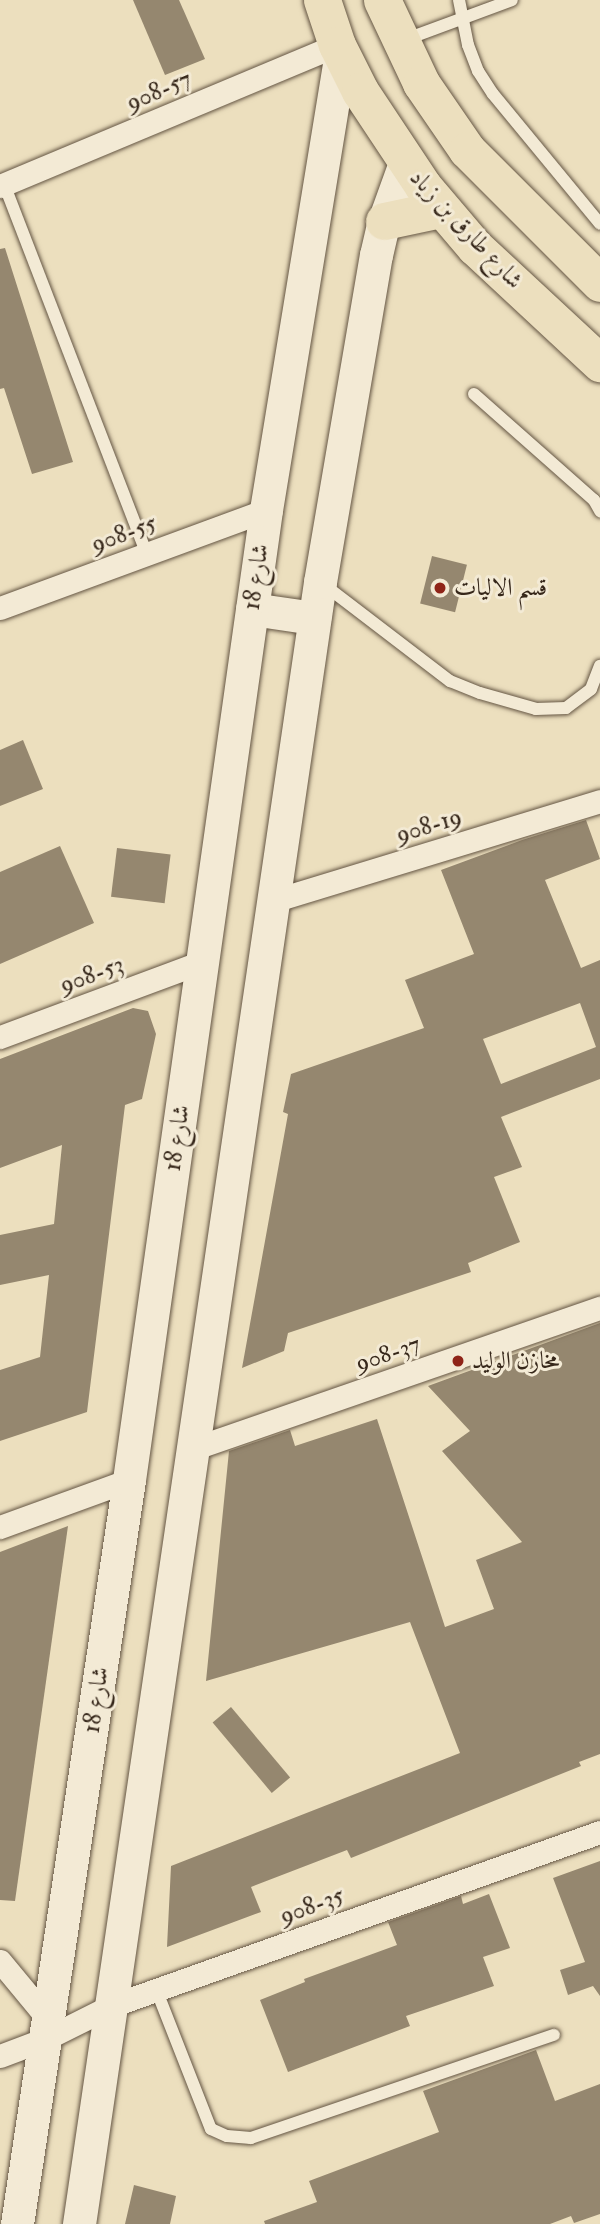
<!DOCTYPE html>
<html>
<head>
<meta charset="utf-8">
<style>
  body { margin:0 }
  #map { position:relative; width:600px; height:2224px; overflow:hidden; background:#ecdfbe; font-family:"IM FELL Double Pica",Amiri,serif }
  div>[style] { position:absolute }
  [style*='--x'] { left:calc(var(--x)*1px); top:calc(var(--y)*1px); width:calc(var(--w)*1px); rotate:calc(var(--a)*1deg) }
  .building>* { inset:0; background:#95876f; transform-origin:0 0 }
  .roads { filter:drop-shadow(0 0 2px #645543) drop-shadow(0 0 2px #645543) }
  .lane>* { height:12px; margin:-6px; padding:0 6px; transform-origin:6px; border-radius:6px; background:#f3ead5 }
  .street>* { height:23px; margin:-11.5px; padding:0 11.5px; transform-origin:11.5px; border-radius:11.5px; background:#f3ead5 }
  .secondary>* { height:33px; margin:-16.5px; padding:0 16.5px; transform-origin:16.5px; border-radius:16.5px; background:#f3ead5 }
  .primary>* { height:37px; margin:-18.5px; padding:0 18.5px; transform-origin:18.5px; border-radius:18.5px; background:#ecdfbe }
  .dots>* { width:19px; height:19px; translate:-50% -50%; box-sizing:border-box; border:4px solid #f3ead5; border-radius:50% }
  span { translate:-50% -50%; white-space:nowrap; text-align:center; line-height:1.15; -webkit-text-stroke:6px #f3ead5; paint-order:stroke }
  .street-label { font-size:24px; color:#36271a }
  .poi-label { font-size:24px; color:#36271a }
  .left { translate:0 -50%; text-align:left }
</style>
</head>
<body>
<div id="map">
  <div class="building">
    <i style="clip-path:polygon(133px 0,179px 0,205px 59px,165px 75px)"></i>
    <i style="clip-path:polygon(5px 248px,73px 462px,32px 474px,4px 388px,0 389px,0 249px)"></i>
    <i style="left:432px;top:556px;width:36px;height:49px;rotate:14deg"></i>
    <i style="clip-path:polygon(23px 740px,43px 789px,0 806px,0 750px)"></i>
    <i style="clip-path:polygon(evenodd,586px 820px,600px 859px,545px 880px,581px 968px,600px 960px,600px 1079px,501px 1117px,522px 1167px,494px 1177px,520px 1242px,468px 1263px,471px 1272px,288px 1333px,284px 1351px,242px 1368px,288px 1114px,283px 1112px,291px 1074px,424px 1028px,405px 980px,474px 954px,441px 870px,522px 840px,586px 820px,580px 1003px,596px 1047px,501px 1084px,483px 1039px,580px 1003px)"></i>
    <i style="clip-path:polygon(60px 846px,94px 923px,0 964px,0 872px)"></i>
    <i style="left:117px;top:848px;width:54px;height:49px;rotate:7deg"></i>
    <i style="clip-path:polygon(133px 1008px,148px 1011px,156px 1034px,142px 1099px,125px 1105px,87px 1412px,0 1441px,0 1370px,40px 1357px,49px 1275px,0 1285px,0 1235px,54px 1224px,62px 1145px,0 1168px,0 1059px)"></i>
    <i style="clip-path:polygon(600px 1323px,600px 1754px,579px 1762px,581px 1766px,351px 1858px,347px 1850px,251px 1887px,261px 1912px,167px 1947px,171px 1866px,460px 1753px,410px 1622px,206px 1681px,229px 1451px,290px 1430px,295px 1446px,377px 1419px,445px 1627px,494px 1609px,476px 1560px,522px 1542px,442px 1451px,470px 1431px,428px 1386px)"></i>
    <i style="clip-path:polygon(68px 1526px,15px 1901px,0 1900px,0 1552px)"></i>
    <i style="left:231px;top:1707px;width:92px;height:24px;rotate:50deg"></i>
    <i style="clip-path:polygon(600px 1861px,600px 1996px,593px 1986px,568px 1995px,560px 1970px,585px 1962px,553px 1878px)"></i>
    <i style="clip-path:polygon(489px 1894px,510px 1948px,483px 1957px,494px 1986px,406px 2016px,410px 2026px,288px 2072px,260px 2000px,305px 1982px,304px 1979px,397px 1945px,388px 1922px,461px 1896px,463px 1904px)"></i>
    <i style="clip-path:polygon(536px 2050px,555px 2101px,600px 2084px,600px 2214px,574px 2223px,571px 2216px,550px 2224px,265px 2224px,264px 2221px,317px 2202px,309px 2181px,439px 2132px,423px 2091px)"></i>
    <i style="clip-path:polygon(134px 2185px,176px 2196px,170px 2224px,125px 2224px)"></i>
  </div>
  <div class="roads">
    <div class="lane">
      <i style="--x:459;--y:0;--w:46;--a:78.7"></i>
      <i style="--x:468;--y:45;--w:28;--a:69"></i>
      <i style="--x:478;--y:71;--w:27;--a:57"></i>
      <i style="--x:493;--y:94;--w:168;--a:50.5"></i>
      <i style="--x:404;--y:40;--w:115;--a:-20.3"></i>
      <i style="--x:4;--y:184;--w:397;--a:68.9"></i>
      <i style="--x:474;--y:394;--w:160;--a:41.5"></i>
      <i style="--x:594;--y:500;--w:13;--a:61"></i>
      <i style="--x:323;--y:584;--w:160;--a:37.4"></i>
      <i style="--x:450;--y:681;--w:32;--a:22"></i>
      <i style="--x:480;--y:693;--w:58;--a:15.9"></i>
      <i style="--x:536;--y:709;--w:30;--a:-2"></i>
      <i style="--x:566;--y:708;--w:31;--a:-37"></i>
      <i style="--x:591;--y:689;--w:25;--a:-69"></i>
      <i style="--x:156;--y:1989;--w:150;--a:68.6"></i>
      <i style="--x:211;--y:2129;--w:17;--a:24"></i>
      <i style="--x:227;--y:2136;--w:24;--a:5"></i>
      <i style="--x:251;--y:2138;--w:320;--a:-18.8"></i>
    </div>
    <div class="street">
      <i style="--x:0;--y:186;--w:365;--a:-22.7"></i>
      <i style="--x:0;--y:608;--w:283;--a:-20.2"></i>
      <i style="--x:273;--y:901;--w:342;--a:-17"></i>
      <i style="--x:0;--y:1037;--w:215;--a:-20.4"></i>
      <i style="--x:192;--y:1449;--w:432;--a:-19.1"></i>
      <i style="--x:0;--y:1527;--w:137;--a:-20"></i>
      <i style="--x:0;--y:1961;--w:75;--a:50.4"></i>
      <i style="--x:0;--y:2056;--w:48;--a:-20.7"></i>
      <i style="--x:45;--y:2039;--w:74;--a:-26.6"></i>
      <i style="--x:111;--y:2006;--w:519;--a:-19.59"></i>
    </div>
    <div class="secondary">
      <i style="--x:252;--y:609;--w:63;--a:8.3"></i>
      <i style="--x:17;--y:2224;--w:752;--a:-81.44"></i>
      <i style="--x:129;--y:1480;--w:980;--a:-81.96"></i>
      <i style="--x:266;--y:510;--w:463;--a:-80.7"></i>
      <i style="--x:79;--y:2224;--w:1660;--a:-81.65"></i>
      <i style="--x:320;--y:582;--w:332;--a:-80.3"></i>
      <i style="--x:376;--y:255;--w:35;--a:-77"></i>
      <i style="--x:384;--y:221;--w:62;--a:-70.1"></i>
    </div>
    <div class="primary">
      <i style="--x:322;--y:0;--w:47;--a:71.6"></i>
      <i style="--x:337;--y:45;--w:51;--a:63.4"></i>
      <i style="--x:360;--y:91;--w:114;--a:56.4"></i>
      <i style="--x:423;--y:186;--w:80;--a:49.6"></i>
      <i style="--x:475;--y:247;--w:171;--a:42.9"></i>
      <i style="--x:382;--y:0;--w:92;--a:64.8"></i>
      <i style="--x:421;--y:83;--w:81;--a:55.5"></i>
      <i style="--x:467;--y:150;--w:188;--a:45"></i>
      <i style="--x:384;--y:221;--w:58;--a:-11.9"></i>
    </div>
  </div>
  <div class="dots">
    <i style="left:440px;top:588px;background:#8f2418"></i>
    <i style="left:458px;top:1361px;background:#8f2418"></i>
  </div>
  <div class="street-label">
    <span style="left:159px;top:91px;rotate:-23deg">908-57</span>
    <span style="left:466px;top:229px;rotate:47deg">شارع طارق بن زياد</span>
    <span style="left:124px;top:534px;rotate:-20deg">908-55</span>
    <span style="left:256px;top:577px;rotate:-82deg">شارع 18</span>
    <span style="left:429px;top:826px;rotate:-17deg">908-19</span>
    <span style="left:92px;top:975px;rotate:-20deg">908-53</span>
    <span style="left:177px;top:1138px;rotate:-82deg">شارع 18</span>
    <span style="left:388px;top:1354px;rotate:-19deg">908-37</span>
    <span style="left:96px;top:1700px;rotate:-82deg">شارع 18</span>
    <span style="left:312px;top:1906px;rotate:-20deg">908-35</span>
  </div>
  <div class="poi-label">
    <span class="left" style="left:454px;top:588px">قسم الاليات</span>
    <span class="left" style="left:472px;top:1361px">مخازن الوليد</span>
  </div>
</div>
</body>
</html>
